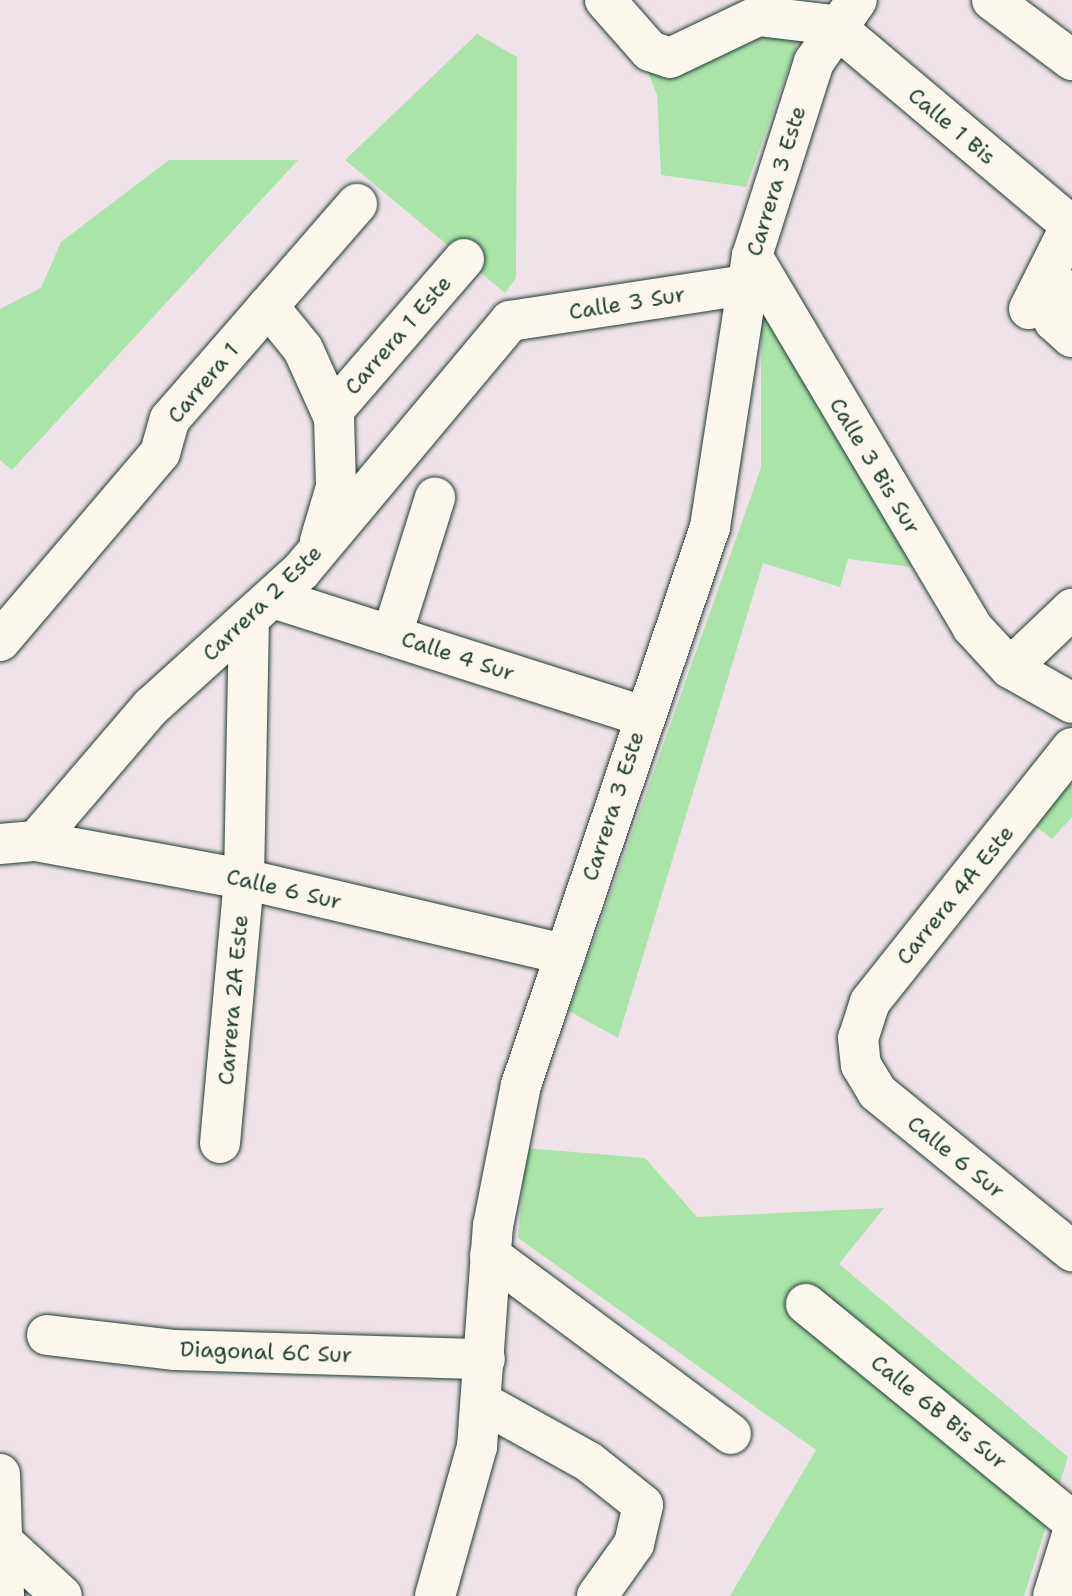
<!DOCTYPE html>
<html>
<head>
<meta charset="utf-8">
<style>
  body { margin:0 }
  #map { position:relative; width:1072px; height:1596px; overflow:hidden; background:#efe3e9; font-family:"Shantell Sans",sans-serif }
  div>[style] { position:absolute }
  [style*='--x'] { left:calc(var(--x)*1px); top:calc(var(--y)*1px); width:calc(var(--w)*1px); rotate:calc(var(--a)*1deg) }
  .green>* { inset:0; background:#abe4a9 }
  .roads { filter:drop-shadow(0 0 2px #1f3d34) drop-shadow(0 0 2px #1f3d34) }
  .minor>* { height:40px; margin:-20px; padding:0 20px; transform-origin:20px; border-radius:20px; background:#fbf7ec }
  span { translate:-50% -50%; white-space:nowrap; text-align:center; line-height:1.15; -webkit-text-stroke:8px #fbf7ec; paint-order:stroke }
  .street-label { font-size:22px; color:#1f3d34 }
</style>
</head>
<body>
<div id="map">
  <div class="green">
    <i style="clip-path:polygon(802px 31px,746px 187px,661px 175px,657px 95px,645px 65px,739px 38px)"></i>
    <i style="clip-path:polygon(477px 34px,517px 57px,516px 278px,505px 293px,345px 160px)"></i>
    <i style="clip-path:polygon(169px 160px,298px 160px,12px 470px,0 460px,0 309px,41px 288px,61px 242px)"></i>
    <i style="clip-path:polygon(761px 299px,912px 567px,848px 559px,840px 587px,763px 563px,618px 1038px,569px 1011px,761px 468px)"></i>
    <i style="clip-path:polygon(1072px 776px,1072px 817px,1052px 839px,1032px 823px)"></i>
    <i style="clip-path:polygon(526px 1148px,645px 1158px,697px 1217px,884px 1208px,839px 1264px,1068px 1457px,1024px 1596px,730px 1596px,816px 1450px,518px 1238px)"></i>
  </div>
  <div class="roads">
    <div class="minor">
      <i style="--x:605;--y:0;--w:68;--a:48.6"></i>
      <i style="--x:650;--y:51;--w:21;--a:19"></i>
      <i style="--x:670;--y:58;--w:98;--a:-25.5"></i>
      <i style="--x:758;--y:16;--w:76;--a:6.8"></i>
      <i style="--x:833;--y:25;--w:312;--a:40.1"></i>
      <i style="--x:992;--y:0;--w:100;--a:36.9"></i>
      <i style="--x:752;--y:256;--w:431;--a:59.3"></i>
      <i style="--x:972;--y:627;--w:56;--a:47.2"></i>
      <i style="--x:1010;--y:668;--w:71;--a:29.4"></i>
      <i style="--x:1072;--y:290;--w:36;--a:120"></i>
      <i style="--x:1054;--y:321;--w:24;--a:42"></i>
      <i style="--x:268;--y:306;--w:55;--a:50.9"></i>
      <i style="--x:303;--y:349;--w:76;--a:65.8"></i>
      <i style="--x:334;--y:418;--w:69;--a:88.3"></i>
      <i style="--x:336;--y:487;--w:56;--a:106.5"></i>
      <i style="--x:1029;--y:309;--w:94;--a:-63.4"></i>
      <i style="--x:332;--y:412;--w:202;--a:-49.2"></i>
      <i style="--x:273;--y:598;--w:388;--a:17.7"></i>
      <i style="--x:392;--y:635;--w:144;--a:-72.6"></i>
      <i style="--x:0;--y:641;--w:247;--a:-49.6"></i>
      <i style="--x:160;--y:453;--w:35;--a:-74"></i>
      <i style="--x:170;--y:419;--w:285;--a:-49"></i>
      <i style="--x:1010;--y:668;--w:86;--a:-43.6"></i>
      <i style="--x:1072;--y:748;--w:325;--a:128.5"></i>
      <i style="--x:870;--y:1002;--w:38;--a:108"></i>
      <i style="--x:858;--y:1038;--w:27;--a:84"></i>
      <i style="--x:861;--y:1065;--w:31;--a:59"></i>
      <i style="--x:877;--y:1092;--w:252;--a:39.2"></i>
      <i style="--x:36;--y:841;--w:177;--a:-49.4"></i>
      <i style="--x:151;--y:707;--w:202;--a:-42.2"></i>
      <i style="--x:301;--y:571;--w:326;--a:-50.1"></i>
      <i style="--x:510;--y:321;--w:238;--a:-8.7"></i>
      <i style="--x:0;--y:844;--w:36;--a:-5"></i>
      <i style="--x:36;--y:841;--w:211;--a:10.4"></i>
      <i style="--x:244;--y:879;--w:330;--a:13.2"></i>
      <i style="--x:220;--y:1143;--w:265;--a:-84.8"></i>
      <i style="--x:244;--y:879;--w:261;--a:-88.9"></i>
      <i style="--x:490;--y:1255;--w:300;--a:36.6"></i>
      <i style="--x:806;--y:1304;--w:343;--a:39.2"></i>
      <i style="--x:47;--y:1335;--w:129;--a:6.7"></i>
      <i style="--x:175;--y:1350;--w:310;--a:1.7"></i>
      <i style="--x:483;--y:1403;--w:121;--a:29.1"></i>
      <i style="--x:589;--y:1462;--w:69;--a:38.5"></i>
      <i style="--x:643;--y:1505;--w:40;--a:103"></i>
      <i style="--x:634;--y:1544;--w:64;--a:125.4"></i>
      <i style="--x:0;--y:1474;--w:122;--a:88.1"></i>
      <i style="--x:2;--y:1541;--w:81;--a:42.5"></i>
      <i style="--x:435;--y:1596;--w:155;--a:-74.3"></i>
      <i style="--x:477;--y:1447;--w:222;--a:-85.9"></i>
      <i style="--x:493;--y:1226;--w:144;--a:-78.8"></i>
      <i style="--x:521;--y:1085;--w:589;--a:-71.29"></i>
      <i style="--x:710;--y:527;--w:274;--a:-81.2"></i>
      <i style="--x:752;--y:256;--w:204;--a:-72.3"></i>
      <i style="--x:814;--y:62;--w:75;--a:-55.3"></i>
      <i style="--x:1053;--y:1596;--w:64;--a:-72.7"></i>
    </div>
  </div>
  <div class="street-label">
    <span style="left:952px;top:126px;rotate:40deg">Calle 1 Bis</span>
    <span style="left:776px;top:181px;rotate:-73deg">Carrera 3 Este</span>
    <span style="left:627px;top:303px;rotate:-9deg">Calle 3 Sur</span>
    <span style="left:398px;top:335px;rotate:-49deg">Carrera 1 Este</span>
    <span style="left:203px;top:383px;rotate:-50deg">Carrera 1</span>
    <span style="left:875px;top:466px;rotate:59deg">Calle 3 Bis Sur</span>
    <span style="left:262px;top:603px;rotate:-44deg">Carrera 2 Este</span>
    <span style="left:458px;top:656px;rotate:18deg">Calle 4 Sur</span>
    <span style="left:613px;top:806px;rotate:-72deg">Carrera 3 Este</span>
    <span style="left:284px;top:889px;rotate:13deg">Calle 6 Sur</span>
    <span style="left:955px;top:895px;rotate:-51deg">Carrera 4A Este</span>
    <span style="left:233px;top:1000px;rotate:-85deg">Carrera 2A Este</span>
    <span style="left:956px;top:1157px;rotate:39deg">Calle 6 Sur</span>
    <span style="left:266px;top:1352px;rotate:2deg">Diagonal 6C Sur</span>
    <span style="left:939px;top:1412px;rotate:39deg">Calle 6B Bis Sur</span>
  </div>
</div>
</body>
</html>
